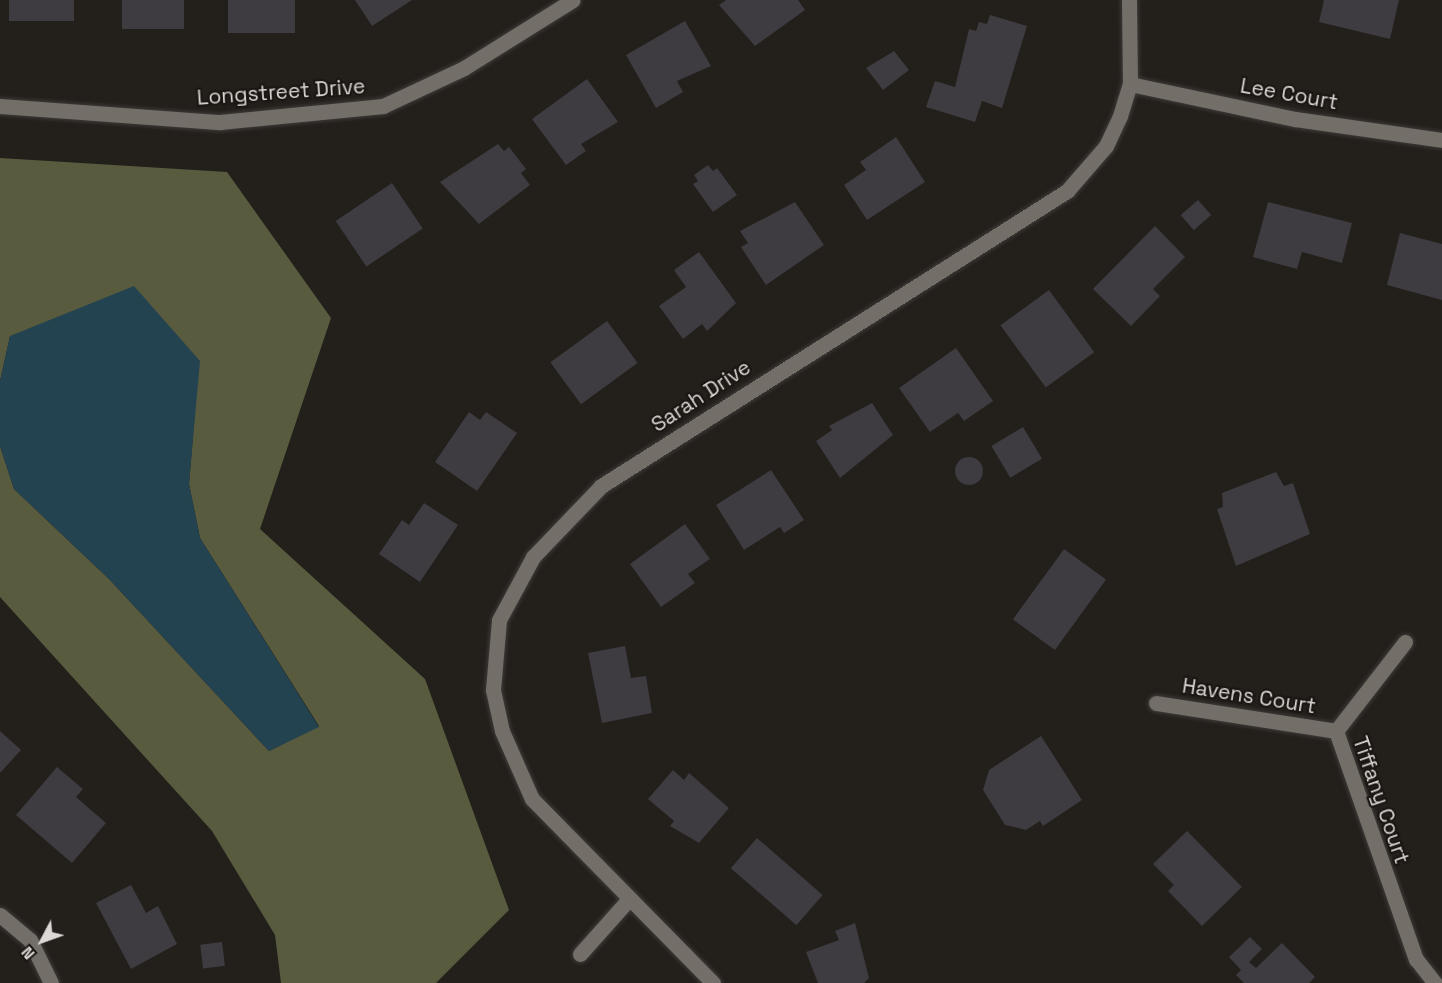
<!DOCTYPE html>
<html>
<head>
<meta charset="utf-8">
<style>
  body { margin:0 }
  #map { position:relative; width:1442px; height:983px; overflow:hidden; background:#231f1b; font-family:"Space Grotesk",sans-serif }
  div>[style] { position:absolute }
  [style*='--x'] { left:calc(var(--x)*1px); top:calc(var(--y)*1px); width:calc(var(--w)*1px); rotate:calc(var(--a)*1deg) }
  .forest>* { inset:0; background:#595b3f }
  .water>* { inset:0; background:#244351 }
  .building>* { inset:0; background:#3e3b41; transform-origin:0 0 }
  .round { border-radius:50% }
  .roads { filter:drop-shadow(0 0 2px #3e3b38) drop-shadow(0 0 2px #3e3b38) }
  .minor>* { height:15px; margin:-7.5px; padding:0 7.5px; transform-origin:7.5px; border-radius:7.5px; background:#736e68 }
  span { translate:-50% -50%; white-space:nowrap; text-align:center; line-height:1.15; -webkit-text-stroke:4.5px #1a1612; paint-order:stroke }
  .street-label { font-size:21px; color:#dbd8d5 }
  .north { position:absolute; left:12px; top:911px; width:60px; height:60px; -webkit-text-stroke:4px #1a1612; paint-order:stroke; rotate:229deg; font-size:16px; font-weight:700; line-height:24px; text-align:center; color:#dbd8d5 }
  .north::after { content:''; display:block; margin:auto; width:21px; height:27px; background:#dbd8d5; clip-path:polygon(50% 0,100% 100%,50% 72%,0 100%) }
</style>
</head>
<body>
<div id="map">
  <div class="forest">
    <i style="clip-path:polygon(0 158px,227px 172px,331px 318px,260px 529px,425px 679px,509px 910px,436px 983px,281px 983px,275px 935px,212px 831px,0 597px,0 446px,14px 489px,109px 579px,269px 751px,319px 726px,200px 538px,189px 484px,199px 361px,10px 336px,0 381px)"></i>
  </div>
  <div class="water">
    <i style="clip-path:polygon(134px 286px,200px 361px,189px 484px,200px 538px,319px 727px,269px 751px,109px 579px,14px 489px,0 446px,0 381px,10px 336px)"></i>
  </div>
  <div class="building">
    <i style="left:9px;top:0;width:65px;height:21px"></i>
    <i style="left:122px;top:0;width:62px;height:29px"></i>
    <i style="left:228px;top:0;width:67px;height:33px"></i>
    <i style="clip-path:polygon(355px 0,412px 0,372px 26px)"></i>
    <i style="clip-path:polygon(726px 0,798px 0,805px 10px,755px 46px,719px 5px)"></i>
    <i style="clip-path:polygon(1324px 0,1399px 0,1390px 39px,1319px 22px)"></i>
    <i style="clip-path:polygon(990px 15px,1027px 26px,1002px 108px,982px 101px,975px 122px,926px 107px,935px 81px,955px 87px,969px 29px,976px 31px,979px 22px,987px 24px)"></i>
    <i style="clip-path:polygon(685px 21px,711px 66px,677px 81px,683px 92px,656px 108px,626px 55px)"></i>
    <i style="clip-path:polygon(894px 51px,909px 70px,883px 90px,866px 68px)"></i>
    <i style="clip-path:polygon(587px 79px,618px 122px,581px 144px,586px 151px,566px 165px,532px 119px)"></i>
    <i style="clip-path:polygon(896px 137px,925px 182px,867px 220px,844px 185px,866px 170px,860px 162px)"></i>
    <i style="clip-path:polygon(498px 144px,504px 151px,509px 147px,526px 169px,521px 173px,530px 185px,479px 224px,440px 182px)"></i>
    <i style="clip-path:polygon(708px 165px,713px 171px,717px 168px,737px 195px,713px 212px,693px 184px,698px 181px,694px 175px)"></i>
    <i style="left:392px;top:183px;width:55px;height:68px;rotate:56deg"></i>
    <i style="left:1198px;top:200px;width:20px;height:23px;rotate:49deg"></i>
    <i style="clip-path:polygon(795px 202px,824px 245px,766px 285px,741px 247px,748px 243px,740px 231px)"></i>
    <i style="clip-path:polygon(1268px 202px,1352px 223px,1342px 263px,1302px 252px,1297px 269px,1253px 257px)"></i>
    <i style="clip-path:polygon(1155px 226px,1185px 257px,1153px 289px,1160px 296px,1131px 326px,1093px 289px)"></i>
    <i style="clip-path:polygon(1400px 233px,1442px 244px,1442px 300px,1387px 285px)"></i>
    <i style="clip-path:polygon(699px 252px,736px 303px,707px 331px,702px 324px,683px 339px,659px 306px,686px 287px,674px 270px)"></i>
    <i style="left:1049px;top:290px;width:77px;height:60px;rotate:54deg"></i>
    <i style="left:607px;top:321px;width:52px;height:70px;rotate:54deg"></i>
    <i style="clip-path:polygon(956px 348px,993px 401px,964px 421px,958px 413px,930px 432px,899px 388px)"></i>
    <i style="clip-path:polygon(872px 403px,893px 435px,840px 478px,816px 441px,832px 430px,829px 426px)"></i>
    <i style="clip-path:polygon(469px 412px,480px 420px,486px 412px,517px 433px,477px 491px,435px 462px)"></i>
    <i style="left:1023px;top:427px;width:37px;height:37px;rotate:59deg"></i>
    <i class="round" style="left:955px;top:457px;width:28px;height:28px"></i>
    <i style="clip-path:polygon(771px 470px,804px 520px,784px 533px,780px 527px,744px 550px,716px 505px)"></i>
    <i style="clip-path:polygon(1276px 472px,1284px 486px,1293px 483px,1310px 534px,1236px 566px,1217px 509px,1223px 507px,1222px 493px)"></i>
    <i style="clip-path:polygon(424px 503px,458px 525px,420px 582px,379px 554px,402px 520px,409px 525px)"></i>
    <i style="clip-path:polygon(685px 524px,710px 559px,688px 574px,695px 583px,661px 607px,630px 564px)"></i>
    <i style="left:1064px;top:549px;width:52px;height:87px;rotate:36deg"></i>
    <i style="clip-path:polygon(625px 646px,631px 678px,646px 676px,652px 713px,602px 723px,588px 653px)"></i>
    <i style="clip-path:polygon(0 731px,21px 750px,0 773px)"></i>
    <i style="clip-path:polygon(1041px 736px,1082px 800px,1043px 826px,1040px 821px,1026px 830px,1005px 825px,983px 790px,989px 770px)"></i>
    <i style="clip-path:polygon(57px 767px,83px 789px,76px 797px,106px 823px,72px 863px,16px 815px)"></i>
    <i style="clip-path:polygon(673px 770px,684px 780px,689px 773px,729px 808px,699px 843px,670px 826px,674px 821px,648px 799px)"></i>
    <i style="clip-path:polygon(1187px 831px,1242px 887px,1202px 926px,1168px 891px,1174px 885px,1153px 864px)"></i>
    <i style="left:757px;top:838px;width:87px;height:40px;rotate:41deg"></i>
    <i style="clip-path:polygon(131px 885px,146px 913px,158px 906px,177px 944px,131px 969px,96px 903px)"></i>
    <i style="clip-path:polygon(855px 923px,869px 978px,864px 983px,818px 983px,806px 952px,839px 940px,835px 931px)"></i>
    <i style="clip-path:polygon(1250px 937px,1262px 949px,1249px 962px,1256px 968px,1282px 943px,1315px 977px,1309px 983px,1244px 983px,1236px 975px,1241px 970px,1229px 957px)"></i>
    <i style="left:222px;top:942px;width:24px;height:22px;rotate:83deg"></i>
  </div>
  <div class="roads">
    <div class="minor">
      <i style="--x:1130;--y:84;--w:169;--a:12"></i>
      <i style="--x:1295;--y:119;--w:148;--a:8.1"></i>
      <i style="--x:0;--y:106;--w:221;--a:4.2"></i>
      <i style="--x:220;--y:122;--w:164;--a:-5.6"></i>
      <i style="--x:383;--y:106;--w:89;--a:-25.1"></i>
      <i style="--x:464;--y:68;--w:128;--a:-32"></i>
      <i style="--x:1405;--y:642;--w:113;--a:127.8"></i>
      <i style="--x:1336;--y:731;--w:242;--a:70.7"></i>
      <i style="--x:1416;--y:959;--w:31;--a:52"></i>
      <i style="--x:1156;--y:703;--w:182;--a:8.8"></i>
      <i style="--x:0;--y:915;--w:39;--a:40"></i>
      <i style="--x:30;--y:940;--w:48;--a:64"></i>
      <i style="--x:580;--y:954;--w:74;--a:-48.3"></i>
      <i style="--x:713;--y:983;--w:258;--a:-134.5"></i>
      <i style="--x:532;--y:799;--w:74;--a:-113.8"></i>
      <i style="--x:502;--y:731;--w:42;--a:-102.4"></i>
      <i style="--x:493;--y:690;--w:70;--a:-85.1"></i>
      <i style="--x:499;--y:620;--w:72;--a:-61.6"></i>
      <i style="--x:533;--y:557;--w:98;--a:-46.2"></i>
      <i style="--x:601;--y:486;--w:552;--a:-32.34"></i>
      <i style="--x:1067;--y:191;--w:60;--a:-49.1"></i>
      <i style="--x:1106;--y:146;--w:33;--a:-65"></i>
      <i style="--x:1120;--y:116;--w:34;--a:-73"></i>
      <i style="--x:1130;--y:84;--w:84;--a:-90.7"></i>
    </div>
  </div>
  <div class="street-label">
    <span style="left:281px;top:92px;rotate:-4deg">Longstreet Drive</span>
    <span style="left:1289px;top:94px;rotate:10deg">Lee Court</span>
    <span style="left:701px;top:396px;rotate:-33deg">Sarah Drive</span>
    <span style="left:1249px;top:696px;rotate:9deg">Havens Court</span>
    <span style="left:1381px;top:800px;rotate:71deg">Tiffany Court</span>
  </div>
  <div class="north">N</div>
</div>
</body>
</html>
